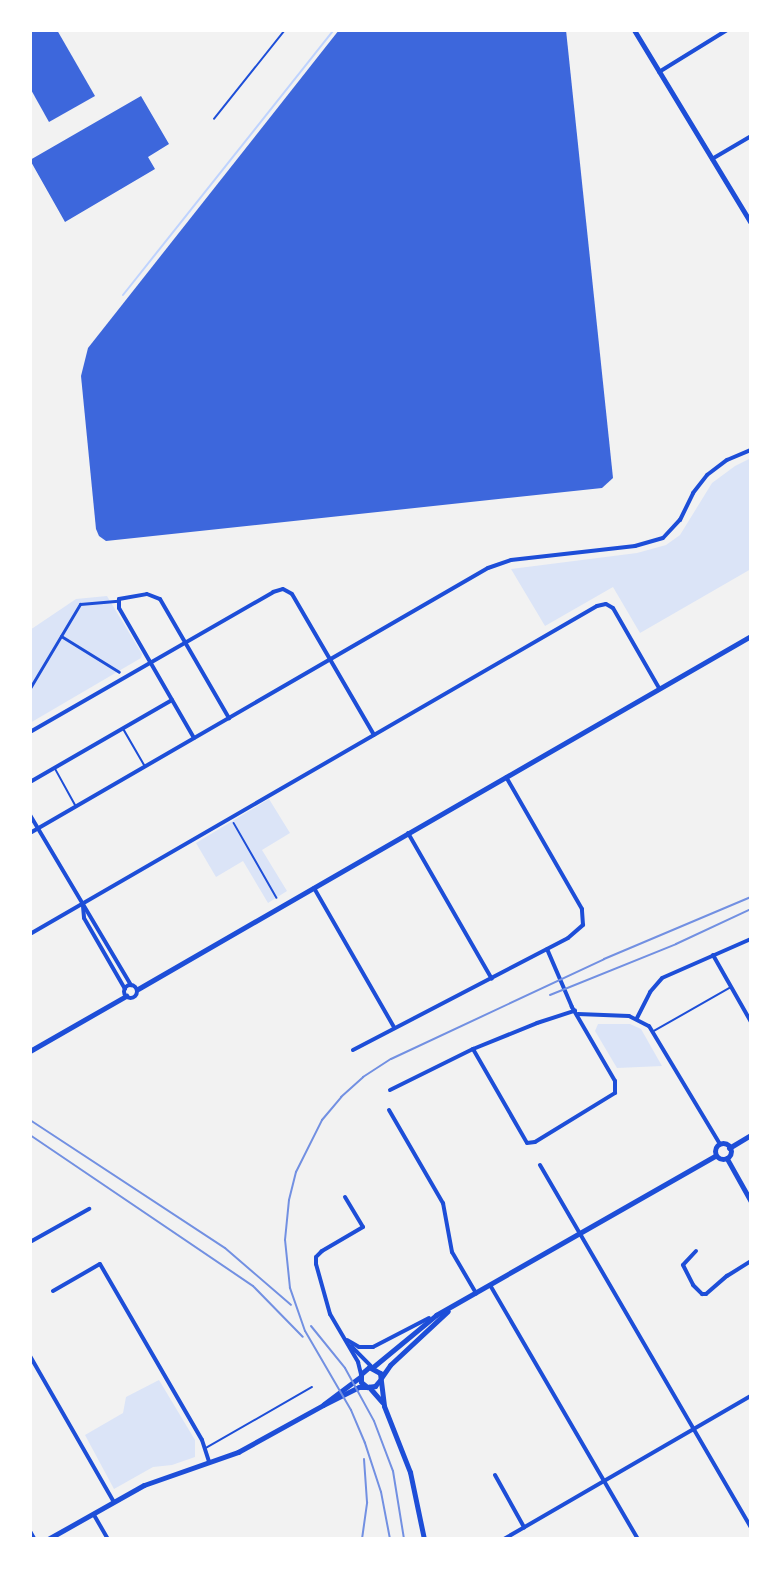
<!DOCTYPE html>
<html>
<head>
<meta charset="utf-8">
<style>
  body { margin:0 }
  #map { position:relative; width:781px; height:1569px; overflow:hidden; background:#f2f2f2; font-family:"Golos Text",sans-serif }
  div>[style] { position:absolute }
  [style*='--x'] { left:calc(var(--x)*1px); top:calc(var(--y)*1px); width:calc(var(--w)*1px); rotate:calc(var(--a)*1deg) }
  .green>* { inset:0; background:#dbe4f7 }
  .stream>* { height:2px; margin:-1px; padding:0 1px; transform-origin:1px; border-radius:1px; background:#bfd3fe }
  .building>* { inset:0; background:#3d67dc }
  .path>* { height:1.5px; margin:-0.75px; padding:0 0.75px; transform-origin:0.75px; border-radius:0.75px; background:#1d4ed8 }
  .service>* { height:1.5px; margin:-0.75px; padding:0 0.75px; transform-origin:0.75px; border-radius:0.75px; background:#1d4ed8 }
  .pedestrian>* { height:3px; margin:-1.5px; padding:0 1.5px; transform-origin:1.5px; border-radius:1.5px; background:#1d4ed8 }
  .minor>* { height:4px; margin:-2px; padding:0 2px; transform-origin:2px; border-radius:2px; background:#1d4ed8 }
  .tertiary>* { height:4.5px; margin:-2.25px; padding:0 2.25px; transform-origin:2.25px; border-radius:2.25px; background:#1d4ed8 }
  .tertiary>.ring { margin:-2.25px; padding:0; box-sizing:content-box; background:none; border:4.5px solid #1d4ed8; border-radius:50% }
  .secondary>* { height:5px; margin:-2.5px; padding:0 2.5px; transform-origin:2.5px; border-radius:2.5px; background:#1d4ed8 }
  .secondary>.ring { margin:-2.5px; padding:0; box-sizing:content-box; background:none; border:5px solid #1d4ed8; border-radius:50% }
  .rail>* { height:2px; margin:-1px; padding:0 1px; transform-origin:1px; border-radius:1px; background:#7290e2 }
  span { translate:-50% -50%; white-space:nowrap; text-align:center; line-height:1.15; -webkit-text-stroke:5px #fff; paint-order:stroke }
  .frame { position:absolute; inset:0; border:32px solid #fff; pointer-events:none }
</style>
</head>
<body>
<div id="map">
  <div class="green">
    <i style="clip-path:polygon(751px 458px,751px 569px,640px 633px,613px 587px,545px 626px,511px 569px,637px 553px,666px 545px,680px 535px,712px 483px,735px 466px)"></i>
    <i style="clip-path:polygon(107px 596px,142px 654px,141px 658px,30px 723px,30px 630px,76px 599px)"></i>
    <i style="clip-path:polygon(269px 799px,290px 833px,262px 850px,287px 891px,268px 903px,243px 861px,216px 877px,196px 843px)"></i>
    <i style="clip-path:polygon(598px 1024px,630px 1024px,641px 1029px,662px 1066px,617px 1068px,595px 1031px)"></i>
    <i style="clip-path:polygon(159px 1380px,195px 1440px,195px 1457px,172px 1465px,153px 1467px,114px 1489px,85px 1435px,123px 1413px,126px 1397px)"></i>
  </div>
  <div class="stream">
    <i style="--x:123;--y:295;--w:339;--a:-51.5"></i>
  </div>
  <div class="building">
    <i style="clip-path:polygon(34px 30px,57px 30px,95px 96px,49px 122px,30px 88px,30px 32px)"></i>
    <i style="clip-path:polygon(339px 30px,566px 30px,613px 478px,602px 488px,106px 541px,99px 536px,96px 529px,81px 376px,88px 348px)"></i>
    <i style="clip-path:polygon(141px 96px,169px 144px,148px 157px,155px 169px,65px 222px,30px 160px)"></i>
  </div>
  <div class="path">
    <i style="--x:234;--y:823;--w:86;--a:60.2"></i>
  </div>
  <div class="service">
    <i style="--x:214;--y:119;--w:114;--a:-51.4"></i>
    <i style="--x:123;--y:728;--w:44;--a:59.9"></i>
    <i style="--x:55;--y:768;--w:43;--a:61.1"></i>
    <i style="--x:654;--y:1031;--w:89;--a:-29.7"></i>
    <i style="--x:206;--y:1448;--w:122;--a:-29.9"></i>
  </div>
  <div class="pedestrian">
    <i style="--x:61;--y:636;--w:68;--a:31.8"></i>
    <i style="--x:30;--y:688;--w:98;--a:-59.2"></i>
    <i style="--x:80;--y:604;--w:38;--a:-5"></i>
  </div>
  <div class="minor">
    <i style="--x:659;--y:72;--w:80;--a:-31.7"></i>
    <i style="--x:712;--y:159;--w:45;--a:-30.5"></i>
    <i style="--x:30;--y:732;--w:280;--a:-29.9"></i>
    <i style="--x:273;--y:592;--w:10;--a:-17"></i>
    <i style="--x:283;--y:589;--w:10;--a:29"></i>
    <i style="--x:292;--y:594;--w:163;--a:59.8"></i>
    <i style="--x:194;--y:738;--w:150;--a:-120"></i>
    <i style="--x:119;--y:608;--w:9;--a:-90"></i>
    <i style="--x:119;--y:599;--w:28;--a:-10"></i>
    <i style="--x:147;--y:594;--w:14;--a:21"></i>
    <i style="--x:160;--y:599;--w:138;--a:59.9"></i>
    <i style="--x:30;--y:782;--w:164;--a:-30"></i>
    <i style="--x:30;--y:815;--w:198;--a:59.3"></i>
    <i style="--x:30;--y:833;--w:529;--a:-30.05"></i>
    <i style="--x:488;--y:568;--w:24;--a:-19"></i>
    <i style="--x:511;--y:560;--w:125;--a:-6.4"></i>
    <i style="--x:635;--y:546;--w:29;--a:-16"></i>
    <i style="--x:663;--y:538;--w:25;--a:-47"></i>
    <i style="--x:680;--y:520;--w:30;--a:-64"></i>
    <i style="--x:693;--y:493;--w:23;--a:-52"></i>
    <i style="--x:707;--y:475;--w:25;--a:-37"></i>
    <i style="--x:727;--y:460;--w:26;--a:-23"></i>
    <i style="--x:408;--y:833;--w:168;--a:60.1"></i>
    <i style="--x:314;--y:888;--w:160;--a:60.1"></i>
    <i style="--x:83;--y:906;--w:12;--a:85"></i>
    <i style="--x:84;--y:918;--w:82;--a:60"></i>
    <i style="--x:30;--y:934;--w:655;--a:-30.05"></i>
    <i style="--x:597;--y:606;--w:9;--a:-13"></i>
    <i style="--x:606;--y:604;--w:8;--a:30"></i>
    <i style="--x:613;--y:608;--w:92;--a:60.1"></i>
    <i style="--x:713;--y:955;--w:77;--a:60.4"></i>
    <i style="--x:578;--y:1014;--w:51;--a:2.2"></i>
    <i style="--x:629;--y:1016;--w:22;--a:27"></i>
    <i style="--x:649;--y:1026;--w:138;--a:59"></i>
    <i style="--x:637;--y:1018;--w:29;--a:-63"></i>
    <i style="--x:650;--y:992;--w:18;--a:-49"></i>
    <i style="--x:662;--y:978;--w:97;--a:-23.7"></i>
    <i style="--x:473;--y:1049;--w:108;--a:60.1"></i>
    <i style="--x:527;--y:1143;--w:8;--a:-7"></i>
    <i style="--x:535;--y:1142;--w:94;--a:-31.5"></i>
    <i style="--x:615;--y:1093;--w:12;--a:-90"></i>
    <i style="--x:615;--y:1081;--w:86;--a:-120.2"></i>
    <i style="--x:572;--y:1007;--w:63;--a:-113.3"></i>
    <i style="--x:353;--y:1050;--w:242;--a:-27.5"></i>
    <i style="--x:568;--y:938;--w:20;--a:-41"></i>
    <i style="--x:583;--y:925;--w:16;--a:-94"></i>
    <i style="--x:582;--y:909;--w:152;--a:-119.9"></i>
    <i style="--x:390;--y:1090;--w:93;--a:-26.3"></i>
    <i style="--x:473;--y:1049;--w:69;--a:-22.1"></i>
    <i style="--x:537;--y:1023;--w:40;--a:-18"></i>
    <i style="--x:389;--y:1110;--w:108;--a:59.9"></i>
    <i style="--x:443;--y:1203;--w:50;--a:79.6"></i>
    <i style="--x:452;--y:1252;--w:48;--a:59.7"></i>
    <i style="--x:540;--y:1165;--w:419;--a:59.8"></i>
    <i style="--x:345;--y:1197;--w:35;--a:59"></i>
    <i style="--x:363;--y:1227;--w:48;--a:149.7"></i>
    <i style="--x:322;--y:1251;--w:8;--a:135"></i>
    <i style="--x:316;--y:1257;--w:7;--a:90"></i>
    <i style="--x:316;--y:1264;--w:52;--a:74.4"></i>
    <i style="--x:330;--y:1314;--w:56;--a:59.7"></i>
    <i style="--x:358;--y:1362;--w:12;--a:76"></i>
    <i style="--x:30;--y:1242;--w:68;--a:-29.2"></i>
    <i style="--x:696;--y:1251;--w:19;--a:133"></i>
    <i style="--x:683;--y:1265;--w:22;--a:63"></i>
    <i style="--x:693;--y:1285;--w:13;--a:45"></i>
    <i style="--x:702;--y:1294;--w:4;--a:0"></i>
    <i style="--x:706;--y:1294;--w:28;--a:-41"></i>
    <i style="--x:727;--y:1276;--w:28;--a:-32"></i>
    <i style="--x:490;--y:1285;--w:294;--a:59.8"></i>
    <i style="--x:53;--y:1291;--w:54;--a:-29.9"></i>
    <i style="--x:100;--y:1264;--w:203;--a:59.9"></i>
    <i style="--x:202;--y:1440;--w:23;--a:72"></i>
    <i style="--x:347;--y:1340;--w:14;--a:30"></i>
    <i style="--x:359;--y:1347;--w:14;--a:0"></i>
    <i style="--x:373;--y:1347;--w:63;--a:-27.4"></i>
    <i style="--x:351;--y:1346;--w:28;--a:45"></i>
    <i style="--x:30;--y:1356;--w:168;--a:60.1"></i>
    <i style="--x:495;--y:1475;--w:60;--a:60.9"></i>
    <i style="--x:94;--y:1515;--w:28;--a:60"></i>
    <i style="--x:504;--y:1539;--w:285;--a:-30.1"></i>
  </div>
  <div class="tertiary">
    <i class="ring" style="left:124px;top:985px;width:9.5px;height:9.5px"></i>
    <i style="--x:138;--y:989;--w:707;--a:-29.94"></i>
    <i style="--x:30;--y:1051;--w:111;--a:-29.8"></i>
    <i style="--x:727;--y:1158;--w:49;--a:60.8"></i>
    <i style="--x:30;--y:1532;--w:8;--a:60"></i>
  </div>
  <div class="secondary">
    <i style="--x:634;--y:30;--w:226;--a:58.8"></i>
    <i class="ring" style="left:715px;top:1143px;width:11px;height:11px"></i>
    <i style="--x:729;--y:1148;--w:26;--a:-31"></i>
    <i style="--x:373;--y:1367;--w:82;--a:-39.5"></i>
    <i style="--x:436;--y:1315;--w:322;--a:-29.7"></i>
    <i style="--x:381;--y:1378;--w:16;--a:-55"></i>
    <i style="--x:390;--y:1365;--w:79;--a:-43"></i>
    <i style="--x:380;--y:1380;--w:8;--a:130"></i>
    <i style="--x:375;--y:1386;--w:8;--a:173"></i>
    <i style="--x:367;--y:1387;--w:8;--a:-140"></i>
    <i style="--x:361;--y:1382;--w:8;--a:-90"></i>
    <i style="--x:361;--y:1374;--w:11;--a:-41"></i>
    <i style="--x:369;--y:1367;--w:13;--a:29"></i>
    <i style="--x:380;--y:1373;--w:33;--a:83"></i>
    <i style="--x:384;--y:1406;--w:71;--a:68.5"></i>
    <i style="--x:410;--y:1472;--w:68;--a:78.2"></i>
    <i style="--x:369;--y:1387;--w:20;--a:49"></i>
    <i style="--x:324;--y:1404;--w:45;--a:-36.9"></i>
    <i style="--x:48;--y:1539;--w:110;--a:-29.4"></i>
    <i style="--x:144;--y:1485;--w:100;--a:-19.3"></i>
    <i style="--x:238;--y:1452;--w:97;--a:-28.9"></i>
    <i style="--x:323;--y:1405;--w:40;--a:-26.6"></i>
    <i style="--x:359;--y:1387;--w:8;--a:0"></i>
  </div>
  <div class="rail">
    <i style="--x:550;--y:995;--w:136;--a:-22"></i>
    <i style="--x:676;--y:944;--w:83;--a:-25"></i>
    <i style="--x:30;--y:1120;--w:233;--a:33.3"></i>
    <i style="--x:225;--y:1248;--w:87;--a:40.8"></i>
    <i style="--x:30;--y:1135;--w:269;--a:34.1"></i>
    <i style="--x:253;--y:1286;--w:71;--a:45.6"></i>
    <i style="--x:311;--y:1326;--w:54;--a:51"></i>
    <i style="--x:345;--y:1368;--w:60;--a:61.3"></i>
    <i style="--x:374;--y:1421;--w:53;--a:69.2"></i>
    <i style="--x:393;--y:1471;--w:69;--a:80.8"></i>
    <i style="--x:362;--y:1539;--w:37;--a:-82"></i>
    <i style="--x:367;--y:1502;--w:43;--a:-94"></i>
    <i style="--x:390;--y:1539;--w:48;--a:-100.8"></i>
    <i style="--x:381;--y:1492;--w:52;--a:-108.1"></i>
    <i style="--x:365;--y:1443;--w:36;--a:-113"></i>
    <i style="--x:351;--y:1410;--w:91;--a:-120.2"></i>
    <i style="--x:305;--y:1331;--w:46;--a:-109.2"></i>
    <i style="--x:290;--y:1288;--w:48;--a:-95.9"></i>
    <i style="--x:285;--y:1240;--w:40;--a:-84.3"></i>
    <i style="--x:289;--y:1200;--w:29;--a:-76"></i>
    <i style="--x:296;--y:1172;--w:58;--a:-63.4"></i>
    <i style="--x:322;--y:1120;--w:30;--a:-50"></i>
    <i style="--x:341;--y:1097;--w:30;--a:-42"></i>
    <i style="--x:363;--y:1077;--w:33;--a:-33"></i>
    <i style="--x:391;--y:1059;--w:235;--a:-25.1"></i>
    <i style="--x:604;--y:959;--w:160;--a:-22.9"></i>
  </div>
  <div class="frame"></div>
</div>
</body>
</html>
